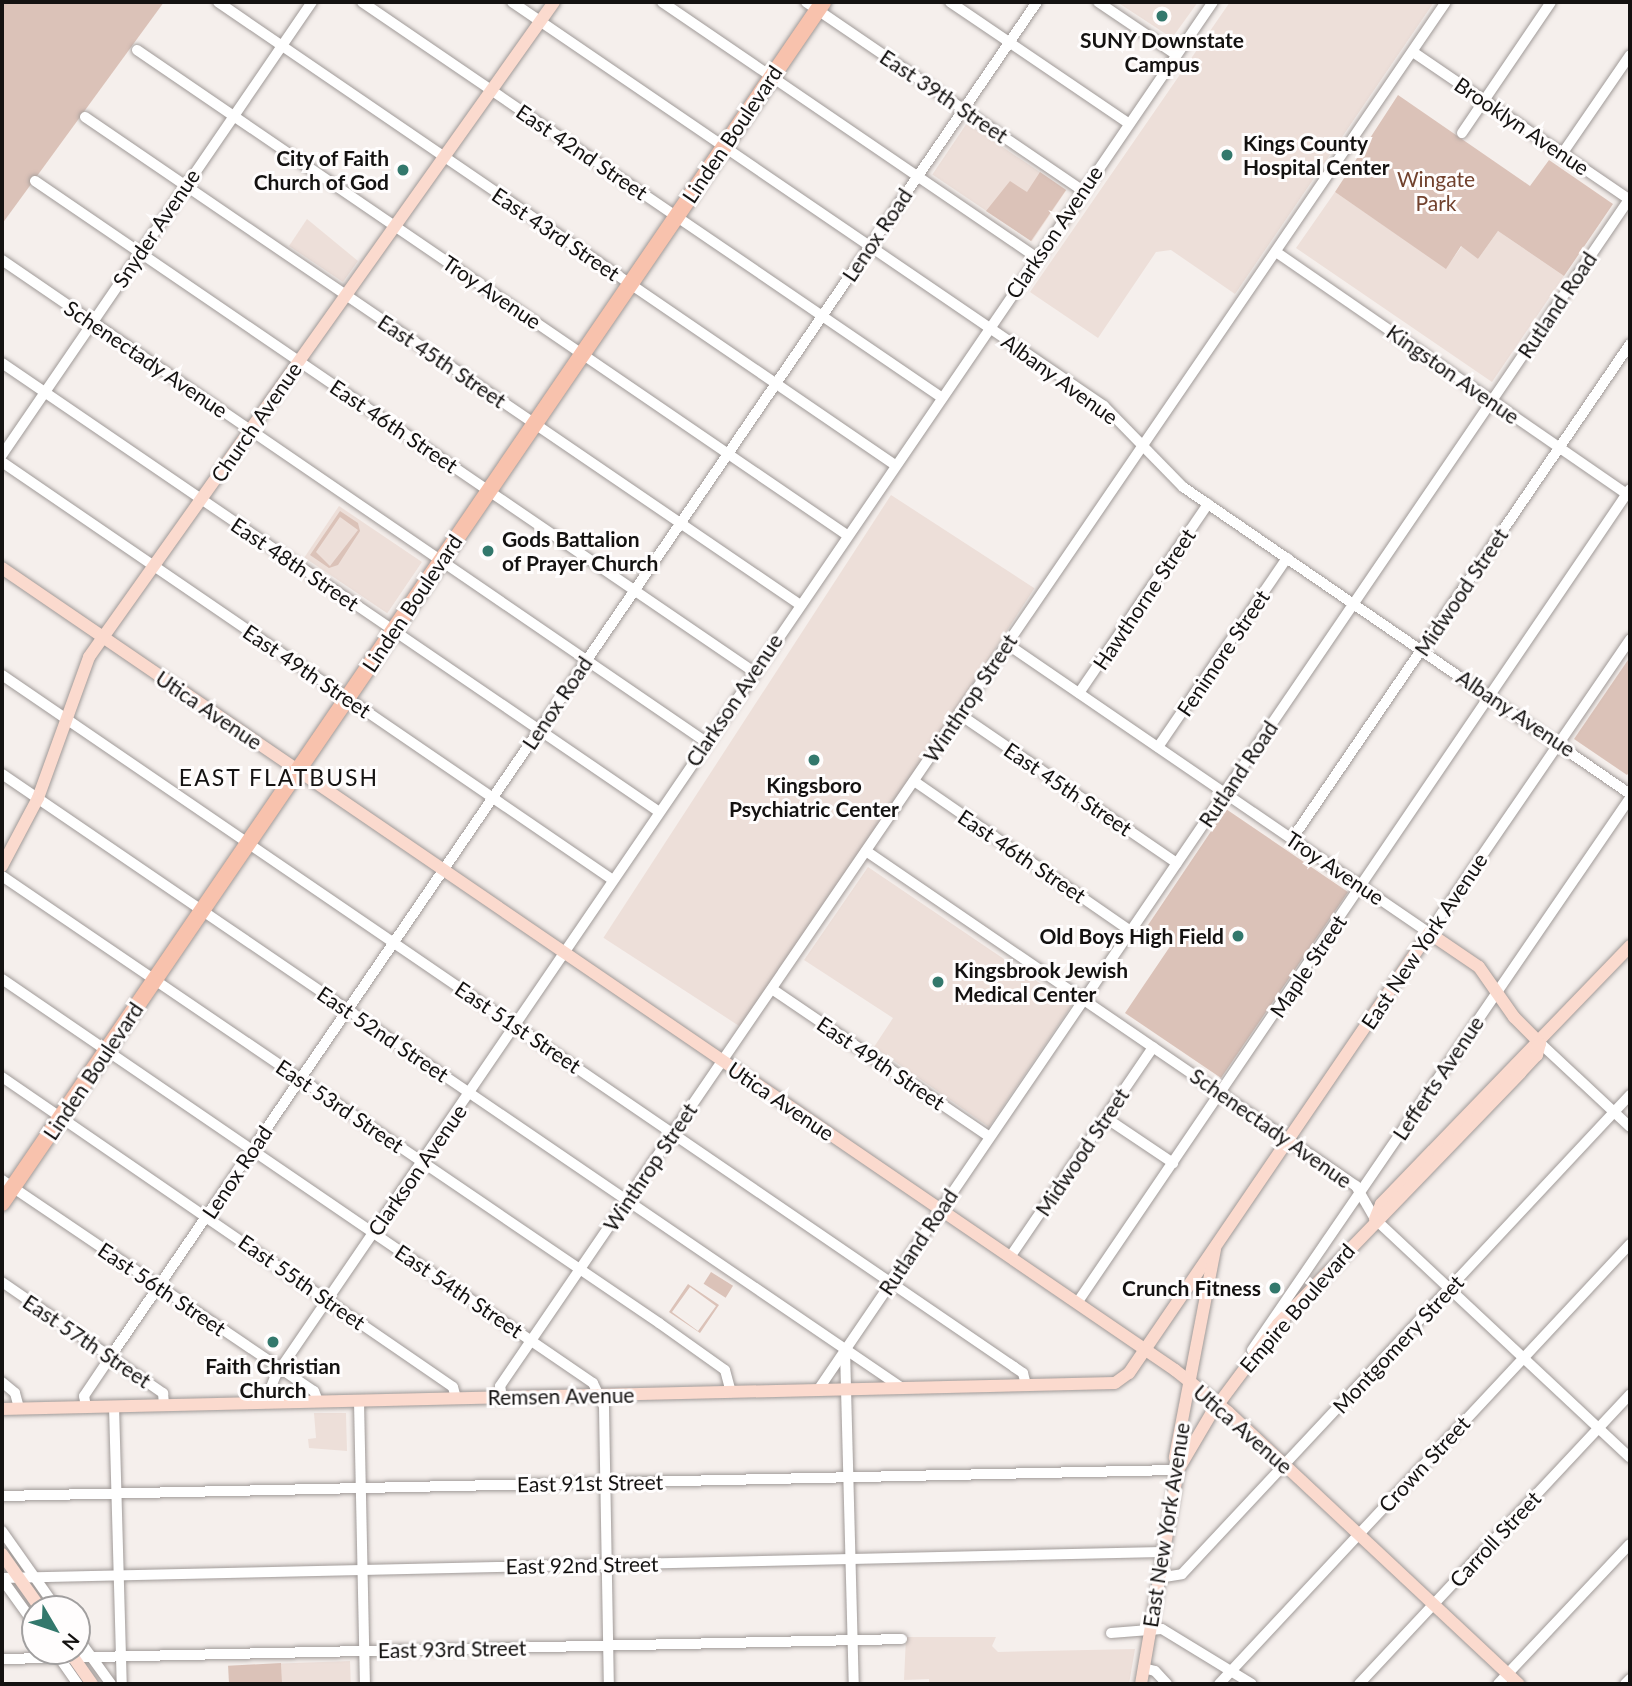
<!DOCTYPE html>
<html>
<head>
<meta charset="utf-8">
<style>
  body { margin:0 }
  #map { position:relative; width:1632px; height:1686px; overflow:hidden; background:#f5efec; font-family:Lato,sans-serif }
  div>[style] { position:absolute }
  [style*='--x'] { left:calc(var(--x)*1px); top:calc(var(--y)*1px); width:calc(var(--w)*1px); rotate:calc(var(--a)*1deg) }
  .built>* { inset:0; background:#eddfd9; transform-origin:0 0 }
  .green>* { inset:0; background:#dbc2b8; transform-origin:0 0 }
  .roads { filter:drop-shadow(0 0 2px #a09a98) drop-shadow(0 0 2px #a09a98) }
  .minor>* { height:10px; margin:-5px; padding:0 5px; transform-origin:5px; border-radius:5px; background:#fff }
  .major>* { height:12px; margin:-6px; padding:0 6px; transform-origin:6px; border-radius:6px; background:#fbdace }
  .highway>* { height:16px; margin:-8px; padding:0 8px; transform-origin:8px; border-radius:8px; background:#f8c2ad }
  .dots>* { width:19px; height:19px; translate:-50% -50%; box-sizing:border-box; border:4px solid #fffdfd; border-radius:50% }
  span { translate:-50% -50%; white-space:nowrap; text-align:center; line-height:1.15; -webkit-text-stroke:6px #fffdfd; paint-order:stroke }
  .poi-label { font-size:21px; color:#141211; font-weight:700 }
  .left { translate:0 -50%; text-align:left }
  .right { translate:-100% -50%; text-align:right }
  .street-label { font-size:21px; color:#141211 }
  .park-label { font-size:21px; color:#71412d }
  .neighbourhood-label { font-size:23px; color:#141211; letter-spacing:2px }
  .frame { position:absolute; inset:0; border:4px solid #141211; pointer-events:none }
  .north { position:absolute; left:21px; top:1595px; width:70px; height:70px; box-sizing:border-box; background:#fffdfd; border:2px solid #a19f9f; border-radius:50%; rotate:129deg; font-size:19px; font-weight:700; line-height:28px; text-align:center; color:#141211 }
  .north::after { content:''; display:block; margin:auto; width:24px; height:32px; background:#33786c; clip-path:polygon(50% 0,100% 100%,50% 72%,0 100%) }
</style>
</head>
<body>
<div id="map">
  <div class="built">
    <i style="clip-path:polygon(1117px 2px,1198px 2px,1172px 38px)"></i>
    <i style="clip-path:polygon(1230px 2px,1434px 2px,1235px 294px,1171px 250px,1156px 252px,1098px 338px,1030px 292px)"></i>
    <i style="left:967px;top:123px;width:120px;height:62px;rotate:34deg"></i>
    <i style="clip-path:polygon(1335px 192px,1446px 268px,1462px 246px,1478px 259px,1498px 231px,1564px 276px,1492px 382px,1296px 248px)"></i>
    <i style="clip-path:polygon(307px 219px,358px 261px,343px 282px,289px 246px)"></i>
    <i style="left:891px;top:495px;width:171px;height:528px;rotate:33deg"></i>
    <i style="left:339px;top:506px;width:100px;height:62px;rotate:34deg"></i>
    <i style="clip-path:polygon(868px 867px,1072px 1005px,989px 1127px,874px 1047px,893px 1018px,804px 960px)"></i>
    <i style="clip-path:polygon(314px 1413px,346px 1413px,347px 1451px,309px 1448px,308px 1439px,316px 1438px)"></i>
    <i style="clip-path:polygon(906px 1637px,996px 1637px,992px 1646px,998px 1652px,1135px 1649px,1129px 1684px,929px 1684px,929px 1679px,904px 1680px)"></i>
    <i style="left:350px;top:1661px;width:23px;height:69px;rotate:88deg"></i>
  </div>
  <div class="green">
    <i style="clip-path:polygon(2px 2px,164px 2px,2px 224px)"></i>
    <i style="clip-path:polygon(1398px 95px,1530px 186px,1549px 160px,1613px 204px,1564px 276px,1498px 231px,1478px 259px,1461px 246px,1446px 269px,1335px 192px)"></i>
    <i style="clip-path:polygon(1040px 172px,1066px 190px,1031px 241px,986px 211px,1010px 181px,1027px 192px)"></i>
    <i style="clip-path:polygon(evenodd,340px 511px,358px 523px,360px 531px,338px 565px,329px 568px,310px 555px,340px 511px,340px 517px,358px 530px,330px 566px,316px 552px,340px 517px)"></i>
    <i style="clip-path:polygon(1630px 657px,1630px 771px,1627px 775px,1574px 739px)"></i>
    <i style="clip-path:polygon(1226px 809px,1348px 892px,1221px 1078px,1125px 1013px,1171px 945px,1146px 928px)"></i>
    <i style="left:711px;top:1272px;width:26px;height:14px;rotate:32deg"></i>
    <i style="clip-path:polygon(evenodd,688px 1284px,719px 1305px,700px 1333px,669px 1312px,688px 1284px,690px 1287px,716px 1306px,698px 1331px,672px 1312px,690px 1287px)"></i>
    <i style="left:281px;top:1663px;width:21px;height:53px;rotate:87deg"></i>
  </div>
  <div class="roads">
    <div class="minor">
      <i style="--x:218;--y:2;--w:820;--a:34.37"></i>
      <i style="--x:362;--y:2;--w:701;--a:34.3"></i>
      <i style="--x:512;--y:2;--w:717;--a:34.31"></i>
      <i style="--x:1104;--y:406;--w:113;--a:45.7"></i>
      <i style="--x:1183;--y:487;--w:542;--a:34.48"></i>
      <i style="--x:662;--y:2;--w:453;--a:34.3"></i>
      <i style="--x:806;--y:2;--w:334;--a:34.3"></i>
      <i style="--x:950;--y:2;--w:215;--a:34.2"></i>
      <i style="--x:1098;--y:2;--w:93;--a:34"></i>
      <i style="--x:137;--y:50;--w:860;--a:34.34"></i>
      <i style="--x:1413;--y:52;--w:263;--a:34.3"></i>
      <i style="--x:85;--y:117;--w:864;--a:34.3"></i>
      <i style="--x:1462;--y:133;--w:158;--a:-55.8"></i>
      <i style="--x:1562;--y:154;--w:120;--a:-55.5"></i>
      <i style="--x:35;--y:181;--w:871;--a:34.33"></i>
      <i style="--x:1276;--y:252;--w:430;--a:34.6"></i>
      <i style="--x:2;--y:260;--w:853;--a:34.4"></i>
      <i style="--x:2;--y:363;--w:794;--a:34.33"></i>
      <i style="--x:2;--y:455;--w:549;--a:-55.62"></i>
      <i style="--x:2;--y:462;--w:740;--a:34.38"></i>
      <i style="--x:1007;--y:644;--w:511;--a:34.4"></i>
      <i style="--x:1429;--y:933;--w:356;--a:-55.6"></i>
      <i style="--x:2;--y:675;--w:1226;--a:34.36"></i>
      <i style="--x:1014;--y:1367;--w:11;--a:34"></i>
      <i style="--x:1023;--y:1373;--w:12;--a:76"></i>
      <i style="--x:1079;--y:693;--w:229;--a:-55.7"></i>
      <i style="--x:959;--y:714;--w:264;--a:34.4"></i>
      <i style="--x:1158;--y:747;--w:229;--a:-55.7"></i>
      <i style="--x:2;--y:774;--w:1089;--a:34.3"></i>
      <i style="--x:914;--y:781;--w:264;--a:34.7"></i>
      <i style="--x:1292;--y:839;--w:599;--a:-55.67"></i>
      <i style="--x:866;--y:851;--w:594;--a:34.36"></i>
      <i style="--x:1356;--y:1186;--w:38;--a:60"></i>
      <i style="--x:1375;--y:1219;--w:349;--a:43.1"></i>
      <i style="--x:2;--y:876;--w:795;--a:34.23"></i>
      <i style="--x:659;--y:1323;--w:81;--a:35.5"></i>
      <i style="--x:725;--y:1370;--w:23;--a:75"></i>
      <i style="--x:2;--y:979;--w:716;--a:34.36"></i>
      <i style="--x:593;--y:1383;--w:26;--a:65"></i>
      <i style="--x:604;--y:1407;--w:277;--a:89"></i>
      <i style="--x:772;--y:989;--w:263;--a:34.2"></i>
      <i style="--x:1540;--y:1043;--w:123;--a:43"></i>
      <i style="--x:2;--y:1077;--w:547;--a:34.5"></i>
      <i style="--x:453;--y:1387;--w:11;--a:75"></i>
      <i style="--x:1106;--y:1118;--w:81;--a:33.9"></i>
      <i style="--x:2;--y:1180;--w:377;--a:34.1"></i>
      <i style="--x:314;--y:1391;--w:11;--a:68"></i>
      <i style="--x:1010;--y:1257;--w:254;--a:-55.7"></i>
      <i style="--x:2;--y:1282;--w:196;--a:34.6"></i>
      <i style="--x:163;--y:1393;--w:11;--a:85"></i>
      <i style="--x:1077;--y:1303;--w:984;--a:-55.81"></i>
      <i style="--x:845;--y:1350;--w:334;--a:88.5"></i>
      <i style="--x:1252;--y:1350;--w:669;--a:-55.6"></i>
      <i style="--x:2;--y:1382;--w:17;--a:40"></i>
      <i style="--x:15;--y:1393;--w:16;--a:75"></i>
      <i style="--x:818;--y:1390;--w:1442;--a:-55.74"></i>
      <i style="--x:502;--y:1397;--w:11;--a:-100"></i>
      <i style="--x:500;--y:1386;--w:1676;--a:-55.65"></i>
      <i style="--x:359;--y:1401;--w:283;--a:88.8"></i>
      <i style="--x:265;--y:1403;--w:30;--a:-69"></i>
      <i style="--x:276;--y:1375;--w:1662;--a:-55.69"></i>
      <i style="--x:114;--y:1406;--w:278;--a:88.4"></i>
      <i style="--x:86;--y:1407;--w:11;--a:-100"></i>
      <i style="--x:84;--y:1396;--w:55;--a:-56"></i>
      <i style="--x:115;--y:1350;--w:1633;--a:-55.63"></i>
      <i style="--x:2;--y:1496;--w:1176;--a:-1.27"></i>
      <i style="--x:2;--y:1531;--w:95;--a:54.8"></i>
      <i style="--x:2;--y:1578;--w:1160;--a:-1.28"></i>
      <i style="--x:1158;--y:1578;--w:24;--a:-9"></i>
      <i style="--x:1182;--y:1574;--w:656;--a:-46.92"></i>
      <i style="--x:2;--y:1579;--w:57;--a:54.3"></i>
      <i style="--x:1111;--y:1633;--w:51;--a:-4.5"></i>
      <i style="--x:1162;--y:1629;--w:105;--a:31.4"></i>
      <i style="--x:77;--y:1637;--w:58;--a:54.1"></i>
      <i style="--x:56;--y:1653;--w:38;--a:55"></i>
      <i style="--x:2;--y:1659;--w:900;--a:-1.27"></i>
      <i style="--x:1143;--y:1668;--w:12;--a:14"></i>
      <i style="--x:1155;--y:1671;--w:18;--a:47"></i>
      <i style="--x:1219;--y:1684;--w:602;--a:-46.95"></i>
      <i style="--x:1359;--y:1684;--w:397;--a:-46.9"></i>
      <i style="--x:1498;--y:1684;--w:192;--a:-46.7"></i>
      <i style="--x:1625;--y:1684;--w:7;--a:-45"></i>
    </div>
    <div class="major">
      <i style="--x:2;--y:568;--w:1421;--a:34.36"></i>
      <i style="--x:1175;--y:1370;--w:68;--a:38.4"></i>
      <i style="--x:1228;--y:1412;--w:398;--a:43.1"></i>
      <i style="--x:2;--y:866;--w:77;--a:-62.1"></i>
      <i style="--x:38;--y:798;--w:150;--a:-70.1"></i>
      <i style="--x:89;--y:657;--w:803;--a:-54.63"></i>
      <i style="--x:1375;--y:1219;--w:16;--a:-68"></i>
      <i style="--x:1381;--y:1204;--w:359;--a:-46"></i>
      <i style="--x:2;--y:1409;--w:1113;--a:-1.34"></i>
      <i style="--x:1115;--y:1383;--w:17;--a:-36"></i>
      <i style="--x:1129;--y:1373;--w:533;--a:-55.71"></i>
      <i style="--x:1429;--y:933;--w:60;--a:34.2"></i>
      <i style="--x:1479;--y:967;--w:61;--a:55"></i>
      <i style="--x:1514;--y:1017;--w:37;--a:45"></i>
      <i style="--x:1178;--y:1470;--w:65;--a:-59.5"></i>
      <i style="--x:1211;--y:1414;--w:112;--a:-53.3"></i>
      <i style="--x:1278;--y:1324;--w:349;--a:-46"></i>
      <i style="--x:1520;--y:1073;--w:25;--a:-47"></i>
      <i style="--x:1537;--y:1055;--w:12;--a:-76"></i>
      <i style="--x:2;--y:1554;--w:67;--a:54.7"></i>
      <i style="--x:69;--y:1651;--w:40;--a:55.1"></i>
      <i style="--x:1141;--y:1684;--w:217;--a:-80.2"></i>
      <i style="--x:1178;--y:1470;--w:13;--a:-103"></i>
      <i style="--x:1175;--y:1457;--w:212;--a:-79.1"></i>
    </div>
    <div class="highway">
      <i style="--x:2;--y:1203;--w:1455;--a:-55.64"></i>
    </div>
  </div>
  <div class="dots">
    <i style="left:1162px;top:16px;background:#33786c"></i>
    <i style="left:1227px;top:155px;background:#33786c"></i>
    <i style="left:403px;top:170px;background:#33786c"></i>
    <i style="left:488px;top:551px;background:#33786c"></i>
    <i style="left:814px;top:760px;background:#33786c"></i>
    <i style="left:1238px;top:936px;background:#33786c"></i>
    <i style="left:938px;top:982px;background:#33786c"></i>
    <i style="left:1275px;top:1288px;background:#33786c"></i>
    <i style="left:273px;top:1342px;background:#33786c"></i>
  </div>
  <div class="poi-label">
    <span style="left:1162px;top:52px">SUNY Downstate<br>Campus</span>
    <span class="left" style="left:1243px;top:155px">Kings County<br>Hospital Center</span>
    <span class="right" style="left:389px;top:170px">City of Faith<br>Church of God</span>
    <span class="left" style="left:502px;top:551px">Gods Battalion<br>of Prayer Church</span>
    <span style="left:814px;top:797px">Kingsboro<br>Psychiatric Center</span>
    <span class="right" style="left:1224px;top:936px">Old Boys High Field</span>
    <span class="left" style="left:954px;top:982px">Kingsbrook Jewish<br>Medical Center</span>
    <span class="right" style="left:1261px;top:1288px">Crunch Fitness</span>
    <span style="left:273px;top:1378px">Faith Christian<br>Church</span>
  </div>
  <div class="street-label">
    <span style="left:944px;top:96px;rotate:34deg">East 39th Street</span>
    <span style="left:1522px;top:126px;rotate:34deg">Brooklyn Avenue</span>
    <span style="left:732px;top:134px;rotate:-56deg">Linden Boulevard</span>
    <span style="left:582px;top:152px;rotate:34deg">East 42nd Street</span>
    <span style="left:156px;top:228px;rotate:-56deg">Snyder Avenue</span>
    <span style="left:1054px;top:232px;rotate:-56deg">Clarkson Avenue</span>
    <span style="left:556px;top:234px;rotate:34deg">East 43rd Street</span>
    <span style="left:877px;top:235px;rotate:-56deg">Lenox Road</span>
    <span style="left:492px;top:292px;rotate:34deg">Troy Avenue</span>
    <span style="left:1557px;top:305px;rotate:-56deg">Rutland Road</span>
    <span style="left:146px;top:359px;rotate:34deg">Schenectady Avenue</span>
    <span style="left:442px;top:361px;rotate:34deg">East 45th Street</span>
    <span style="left:1453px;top:374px;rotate:35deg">Kingston Avenue</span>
    <span style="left:1060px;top:379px;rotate:36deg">Albany Avenue</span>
    <span style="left:256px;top:422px;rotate:-55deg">Church Avenue</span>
    <span style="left:394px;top:426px;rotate:34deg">East 46th Street</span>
    <span style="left:295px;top:564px;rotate:34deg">East 48th Street</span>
    <span style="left:1461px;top:592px;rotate:-56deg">Midwood Street</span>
    <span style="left:1144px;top:599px;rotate:-56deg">Hawthorne Street</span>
    <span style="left:412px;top:603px;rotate:-56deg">Linden Boulevard</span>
    <span style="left:1223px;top:653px;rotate:-56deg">Fenimore Street</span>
    <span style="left:307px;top:671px;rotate:34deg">East 49th Street</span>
    <span style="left:970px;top:698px;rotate:-56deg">Winthrop Street</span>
    <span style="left:734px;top:700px;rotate:-56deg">Clarkson Avenue</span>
    <span style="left:557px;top:703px;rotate:-56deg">Lenox Road</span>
    <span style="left:209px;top:710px;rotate:34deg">Utica Avenue</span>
    <span style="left:1516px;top:713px;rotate:34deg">Albany Avenue</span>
    <span style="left:1238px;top:774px;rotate:-56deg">Rutland Road</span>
    <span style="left:1068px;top:789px;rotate:34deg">East 45th Street</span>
    <span style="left:1022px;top:856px;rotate:34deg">East 46th Street</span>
    <span style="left:1335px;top:868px;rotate:34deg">Troy Avenue</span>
    <span style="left:1424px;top:941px;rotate:-56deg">East New York Avenue</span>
    <span style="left:1308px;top:966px;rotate:-56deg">Maple Street</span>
    <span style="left:518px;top:1027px;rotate:34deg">East 51st Street</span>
    <span style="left:383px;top:1034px;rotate:34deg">East 52nd Street</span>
    <span style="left:881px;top:1063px;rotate:34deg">East 49th Street</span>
    <span style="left:93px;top:1071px;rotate:-56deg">Linden Boulevard</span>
    <span style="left:1438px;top:1078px;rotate:-56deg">Lefferts Avenue</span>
    <span style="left:781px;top:1101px;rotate:34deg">Utica Avenue</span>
    <span style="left:340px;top:1106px;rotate:34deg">East 53rd Street</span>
    <span style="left:1271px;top:1128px;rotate:35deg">Schenectady Avenue</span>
    <span style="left:1082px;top:1152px;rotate:-56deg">Midwood Street</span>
    <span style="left:650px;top:1167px;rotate:-56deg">Winthrop Street</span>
    <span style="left:417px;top:1170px;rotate:-55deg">Clarkson Avenue</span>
    <span style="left:237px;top:1172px;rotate:-56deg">Lenox Road</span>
    <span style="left:918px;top:1242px;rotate:-56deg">Rutland Road</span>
    <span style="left:302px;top:1282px;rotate:35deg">East 55th Street</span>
    <span style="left:162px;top:1289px;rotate:34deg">East 56th Street</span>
    <span style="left:459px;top:1291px;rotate:34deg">East 54th Street</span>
    <span style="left:1297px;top:1308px;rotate:-49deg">Empire Boulevard</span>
    <span style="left:87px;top:1341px;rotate:34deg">East 57th Street</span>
    <span style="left:1398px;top:1344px;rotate:-47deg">Montgomery Street</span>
    <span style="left:561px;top:1396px;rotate:-1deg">Remsen Avenue</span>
    <span style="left:1243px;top:1429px;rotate:41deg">Utica Avenue</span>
    <span style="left:1424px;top:1464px;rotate:-47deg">Crown Street</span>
    <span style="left:590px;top:1483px;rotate:-1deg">East 91st Street</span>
    <span style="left:1166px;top:1525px;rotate:-81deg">East New York Avenue</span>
    <span style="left:1495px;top:1539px;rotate:-47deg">Carroll Street</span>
    <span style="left:582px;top:1565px;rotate:-1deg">East 92nd Street</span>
    <span style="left:452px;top:1649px;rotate:-1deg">East 93rd Street</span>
  </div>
  <div class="park-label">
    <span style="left:1436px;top:191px">Wingate<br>Park</span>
  </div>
  <div class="neighbourhood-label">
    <span style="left:279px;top:777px">EAST FLATBUSH</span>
  </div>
  <div class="frame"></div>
  <div class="north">N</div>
</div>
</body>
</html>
